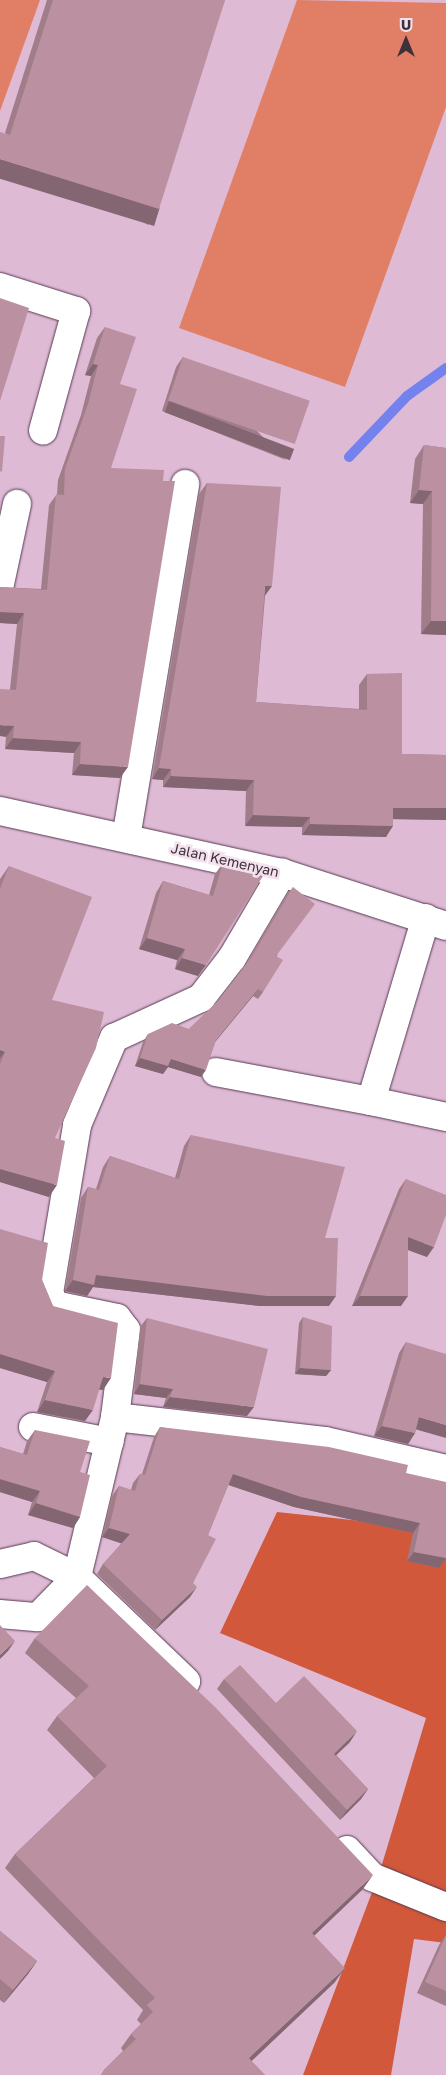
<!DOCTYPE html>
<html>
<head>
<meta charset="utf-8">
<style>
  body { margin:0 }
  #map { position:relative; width:446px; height:2075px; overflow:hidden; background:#debad5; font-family:"Golos Text",sans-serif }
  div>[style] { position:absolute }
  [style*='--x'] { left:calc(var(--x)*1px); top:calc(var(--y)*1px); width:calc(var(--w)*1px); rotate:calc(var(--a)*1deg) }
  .green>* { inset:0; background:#e17f66 }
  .forest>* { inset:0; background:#d1583a }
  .stream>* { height:10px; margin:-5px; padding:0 5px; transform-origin:5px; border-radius:5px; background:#7382ed }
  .roads { filter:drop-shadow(0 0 1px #573950) drop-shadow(0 0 1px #573950) }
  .minor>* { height:28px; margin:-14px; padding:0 14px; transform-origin:14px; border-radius:14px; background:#fff }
  .wall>* { inset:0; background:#a17d8a }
  .shaded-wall>* { inset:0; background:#836671; transform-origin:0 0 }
  .building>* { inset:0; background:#bb91a1; transform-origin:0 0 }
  span { translate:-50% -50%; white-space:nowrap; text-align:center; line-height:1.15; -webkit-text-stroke:5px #f3e1ee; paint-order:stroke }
  .street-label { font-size:14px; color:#3f313c }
  .north { position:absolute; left:381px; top:15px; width:50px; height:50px; -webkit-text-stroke:4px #f3e1ee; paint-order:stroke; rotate:0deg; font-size:14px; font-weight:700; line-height:20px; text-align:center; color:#3f313c }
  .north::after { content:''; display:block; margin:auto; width:18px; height:22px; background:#3f313c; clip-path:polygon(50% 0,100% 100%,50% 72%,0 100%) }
</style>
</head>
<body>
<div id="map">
  <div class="green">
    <i style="clip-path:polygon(0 0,40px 0,0 111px)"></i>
    <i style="clip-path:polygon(297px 0,446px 3px,446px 107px,345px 387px,179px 328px)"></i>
  </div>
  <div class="forest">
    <i style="clip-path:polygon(277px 1512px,446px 1530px,446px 1943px,414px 1939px,391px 2075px,303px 2075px,380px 1871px,426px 1718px,220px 1633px)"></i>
  </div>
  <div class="stream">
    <i style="--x:349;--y:457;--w:84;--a:-46.4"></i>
    <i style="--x:407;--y:396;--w:48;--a:-35.7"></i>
  </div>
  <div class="roads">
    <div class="minor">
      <i style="--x:0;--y:287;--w:80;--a:17.5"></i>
      <i style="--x:76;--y:311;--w:124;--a:105.4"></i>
      <i style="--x:0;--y:584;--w:82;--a:-78"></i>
      <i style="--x:0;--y:811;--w:289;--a:12.4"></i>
      <i style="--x:282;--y:873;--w:172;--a:17.9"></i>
      <i style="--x:126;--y:838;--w:359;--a:-80.5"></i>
      <i style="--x:216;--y:1072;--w:158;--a:10.6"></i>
      <i style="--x:371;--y:1101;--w:191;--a:-73.3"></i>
      <i style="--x:371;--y:1101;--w:77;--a:12"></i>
      <i style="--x:115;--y:1417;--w:211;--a:6.5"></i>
      <i style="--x:325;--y:1441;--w:124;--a:13"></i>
      <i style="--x:33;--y:1427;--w:78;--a:11"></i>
      <i style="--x:0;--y:1564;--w:35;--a:-13"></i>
      <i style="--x:34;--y:1556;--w:48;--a:26"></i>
      <i style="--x:77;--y:1577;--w:151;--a:43.7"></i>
      <i style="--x:0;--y:1614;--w:38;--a:5"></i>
      <i style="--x:38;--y:1617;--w:56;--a:-45.7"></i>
      <i style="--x:77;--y:1577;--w:164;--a:-76.6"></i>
      <i style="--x:115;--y:1417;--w:88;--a:-82.8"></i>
      <i style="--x:126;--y:1330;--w:15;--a:-127"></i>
      <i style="--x:117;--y:1318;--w:63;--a:-168.2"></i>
      <i style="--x:55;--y:1305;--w:13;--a:-117"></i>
      <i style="--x:49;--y:1293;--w:170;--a:-80.5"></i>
      <i style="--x:77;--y:1125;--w:95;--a:-67"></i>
      <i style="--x:114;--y:1038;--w:96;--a:-24.7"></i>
      <i style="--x:201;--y:998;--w:51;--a:-52.2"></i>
      <i style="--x:232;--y:958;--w:99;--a:-59.5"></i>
      <i style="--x:347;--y:1850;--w:37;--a:47"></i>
      <i style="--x:372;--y:1877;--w:80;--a:22.1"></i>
    </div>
  </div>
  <div class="wall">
    <i style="clip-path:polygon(47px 0,225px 0,148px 225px,5px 133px)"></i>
    <i style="clip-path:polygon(105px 327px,120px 384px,111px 468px,120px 778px,72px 775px,74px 753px,5px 749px,10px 689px,17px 624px,0 623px,0 587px,41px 589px,49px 505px,57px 494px,58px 480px,81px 415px,91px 376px,85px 375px,97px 338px)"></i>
    <i style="clip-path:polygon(183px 357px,286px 460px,162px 411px,176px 367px)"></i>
    <i style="clip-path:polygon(424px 445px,446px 448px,446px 635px,421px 634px,423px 504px,410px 503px,415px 459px)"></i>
    <i style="clip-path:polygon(207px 483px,265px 597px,256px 702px,359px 709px,359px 685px,367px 674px,402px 754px,446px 755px,446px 820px,393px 819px,386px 837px,302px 835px,302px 827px,245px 826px,246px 791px,163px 787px,163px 780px,152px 779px,199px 494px)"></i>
    <i style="clip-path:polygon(223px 863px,198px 976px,175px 969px,177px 960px,139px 949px,156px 893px,163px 881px,209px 895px,215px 874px)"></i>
    <i style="clip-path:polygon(9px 866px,52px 1000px,55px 1138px,49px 1197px,0 1182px,0 879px)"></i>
    <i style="clip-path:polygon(293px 887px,277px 956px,263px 992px,258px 999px,253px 996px,215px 1042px,201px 1077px,168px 1067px,163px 1074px,135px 1066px,143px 1042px,148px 1034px,189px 1029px,219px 1000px,247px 963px,287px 895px)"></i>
    <i style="clip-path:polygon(191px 1135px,325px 1238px,329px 1306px,260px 1306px,93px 1287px,87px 1296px,65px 1291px,81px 1198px,88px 1187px,96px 1189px,103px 1167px,110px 1156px,175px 1178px,184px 1146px)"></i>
    <i style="clip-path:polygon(406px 1179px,427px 1257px,408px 1250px,401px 1306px,352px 1306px,399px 1189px)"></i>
    <i style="clip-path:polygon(0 1229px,42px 1280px,53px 1306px,103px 1390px,99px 1389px,85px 1421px,37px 1412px,47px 1382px,0 1368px)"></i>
    <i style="clip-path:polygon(303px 1317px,331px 1370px,326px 1376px,295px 1374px,299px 1323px)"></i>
    <i style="clip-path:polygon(147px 1318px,247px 1416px,163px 1407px,166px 1398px,134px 1394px,140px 1327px)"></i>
    <i style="clip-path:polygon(406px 1342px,416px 1429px,415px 1433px,408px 1444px,374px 1436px,399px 1353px)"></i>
    <i style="clip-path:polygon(160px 1427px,406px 1473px,446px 1558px,439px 1568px,407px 1561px,413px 1533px,294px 1507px,228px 1485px,208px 1535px,193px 1583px,190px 1597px,155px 1630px,97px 1574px,103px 1564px,122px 1543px,102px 1537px,112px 1496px,119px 1486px,131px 1490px,133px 1483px,140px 1474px,142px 1474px,154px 1437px)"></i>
    <i style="clip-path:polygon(35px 1430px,80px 1472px,80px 1517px,73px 1528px,28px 1515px,32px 1502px,0 1492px,0 1447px,23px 1454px,27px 1441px)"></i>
    <i style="clip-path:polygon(35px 1638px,363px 1889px,314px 1936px,335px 1982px,251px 2061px,265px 2075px,101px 2075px,104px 2070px,123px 2051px,121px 2048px,131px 2034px,141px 2024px,137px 2020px,143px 2010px,5px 1868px,15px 1854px,94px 1778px,47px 1730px,57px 1716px,76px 1698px,25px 1653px)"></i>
    <i style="clip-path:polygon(224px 1679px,276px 1703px,350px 1742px,336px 1755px,368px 1789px,361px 1799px,340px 1820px,217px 1689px)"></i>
    <i style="clip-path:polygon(0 1931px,37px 1961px,28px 1974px,4px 2003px,0 2000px)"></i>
    <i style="clip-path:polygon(446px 1935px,446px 2006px,417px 1993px,439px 1945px)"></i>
  </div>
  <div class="shaded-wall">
    <i style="left:0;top:159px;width:167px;height:19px;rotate:17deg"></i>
    <i style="clip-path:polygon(93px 364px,98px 365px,91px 376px,85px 375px)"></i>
    <i style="left:169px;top:401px;width:134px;height:12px;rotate:21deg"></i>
    <i style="clip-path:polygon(419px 490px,432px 491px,423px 504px,410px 503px)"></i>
    <i style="clip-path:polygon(265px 586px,272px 586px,264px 597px)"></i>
    <i style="clip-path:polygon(0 612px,24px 613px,17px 624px,0 623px)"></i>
    <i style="clip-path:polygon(431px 621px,446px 621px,446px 635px,421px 634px)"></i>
    <i style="clip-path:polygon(0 725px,14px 726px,6px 737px,0 736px)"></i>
    <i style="clip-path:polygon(13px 738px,81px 742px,74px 753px,5px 749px)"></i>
    <i style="clip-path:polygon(80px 764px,128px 767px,120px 778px,72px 775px)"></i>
    <i style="clip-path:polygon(159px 768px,171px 769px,163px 780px,152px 779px)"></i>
    <i style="clip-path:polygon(171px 776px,254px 780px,246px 791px,163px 787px)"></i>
    <i style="clip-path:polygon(393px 808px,446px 808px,446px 820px,386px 819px)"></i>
    <i style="clip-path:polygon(253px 815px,310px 817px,302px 827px,245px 826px)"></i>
    <i style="clip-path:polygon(310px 824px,393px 826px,386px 837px,302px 835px)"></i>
    <i style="clip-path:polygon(147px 938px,185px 949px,177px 960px,139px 949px)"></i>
    <i style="clip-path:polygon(182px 958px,206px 965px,198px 976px,175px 969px)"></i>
    <i style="clip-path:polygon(258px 989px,253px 996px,210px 1048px,216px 1040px)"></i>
    <i style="clip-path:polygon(0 1050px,5px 1052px,0 1058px)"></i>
    <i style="clip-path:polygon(140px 1058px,171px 1059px,206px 1070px,201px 1077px,168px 1067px,163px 1074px,135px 1066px)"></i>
    <i style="clip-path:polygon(0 1169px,57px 1185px,49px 1197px,0 1182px)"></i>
    <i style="clip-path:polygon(408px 1237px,434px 1247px,427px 1257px,400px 1247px)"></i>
    <i style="clip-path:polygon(96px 1275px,336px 1296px,329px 1306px,260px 1306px,93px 1287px,87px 1296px,65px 1291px,73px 1280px)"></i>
    <i style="clip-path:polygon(360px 1296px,408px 1296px,401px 1306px,352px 1306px)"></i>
    <i style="clip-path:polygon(0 1354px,55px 1371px,47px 1382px,0 1368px)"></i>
    <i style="clip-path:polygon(300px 1368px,331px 1370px,326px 1376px,295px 1374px)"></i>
    <i style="clip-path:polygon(103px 1377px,111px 1378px,103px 1390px,95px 1389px)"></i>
    <i style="clip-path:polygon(140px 1384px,173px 1389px,166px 1398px,134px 1394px)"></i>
    <i style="clip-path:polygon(170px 1397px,254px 1407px,247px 1416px,163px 1407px)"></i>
    <i style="clip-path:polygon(45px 1400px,93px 1410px,85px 1421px,37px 1412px)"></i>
    <i style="clip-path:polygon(419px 1417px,446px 1425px,446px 1438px,411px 1428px)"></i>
    <i style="clip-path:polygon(382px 1426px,415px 1433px,408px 1444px,374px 1436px)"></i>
    <i style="clip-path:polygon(233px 1474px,420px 1523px,413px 1533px,294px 1507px,226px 1484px)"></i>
    <i style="clip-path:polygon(0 1479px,40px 1491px,32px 1502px,0 1492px)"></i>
    <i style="clip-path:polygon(36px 1503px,80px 1517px,73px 1528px,28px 1515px)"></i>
    <i style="clip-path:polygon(109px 1528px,130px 1534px,123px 1544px,102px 1537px)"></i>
    <i style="clip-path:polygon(414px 1552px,446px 1558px,439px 1568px,407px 1561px)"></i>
    <i style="clip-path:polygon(197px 1587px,190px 1597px,155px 1630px,162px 1620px)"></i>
    <i style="clip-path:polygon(15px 1641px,8px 1651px,0 1659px,0 1655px)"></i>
    <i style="clip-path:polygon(357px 1731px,350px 1742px,327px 1764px,334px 1754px)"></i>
    <i style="clip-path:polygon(368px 1789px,361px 1799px,340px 1820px,347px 1810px)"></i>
    <i style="clip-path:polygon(373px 1875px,363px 1889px,302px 1947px,312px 1933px)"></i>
    <i style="clip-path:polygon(37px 1961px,28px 1974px,4px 2003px,13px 1990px)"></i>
    <i style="clip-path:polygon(345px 1968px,335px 1982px,239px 2073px,249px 2058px)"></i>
  </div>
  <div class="building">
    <i style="clip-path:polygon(53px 0,225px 0,159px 209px,0 159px,0 132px,10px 135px)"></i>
    <i style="clip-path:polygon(0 298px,29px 308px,0 401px)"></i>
    <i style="clip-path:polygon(105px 327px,136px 337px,120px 384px,137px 389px,111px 468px,164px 470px,163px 481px,175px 481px,128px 767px,80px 764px,81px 742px,13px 738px,14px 726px,0 725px,0 689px,16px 690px,24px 613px,0 612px,0 587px,47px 590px,56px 494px,64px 495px,65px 469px,88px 404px,98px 365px,93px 364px)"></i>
    <i style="left:183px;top:357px;width:134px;height:46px;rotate:19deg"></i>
    <i style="clip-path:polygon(0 436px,5px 436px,2px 472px,0 471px)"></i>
    <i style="clip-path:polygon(424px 445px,446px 448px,446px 621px,431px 621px,432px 491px,419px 490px)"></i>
    <i style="clip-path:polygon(207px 483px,281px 487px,272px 586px,265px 586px,256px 702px,367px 710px,367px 674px,402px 673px,402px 754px,446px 755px,446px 808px,393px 808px,393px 826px,310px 824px,310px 817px,253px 815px,254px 780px,171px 776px,171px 769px,159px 768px)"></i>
    <i style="clip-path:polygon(223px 863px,265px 873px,206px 965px,182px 958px,185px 949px,147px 938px,163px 881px,213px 896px)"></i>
    <i style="clip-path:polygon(9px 866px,92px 897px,52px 1000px,104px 1012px,96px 1048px,55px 1138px,65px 1141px,57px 1185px,0 1169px,0 1064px,5px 1052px,0 1050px,0 889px)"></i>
    <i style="clip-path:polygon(293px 887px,315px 904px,276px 956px,283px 960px,263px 992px,258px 989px,216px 1040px,206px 1070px,171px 1059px,168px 1066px,140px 1058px,148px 1034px,172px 1023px,189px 1029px,219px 1000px,251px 958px)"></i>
    <i style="clip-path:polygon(191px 1135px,345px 1167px,325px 1238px,338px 1238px,336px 1296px,267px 1296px,96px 1275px,94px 1285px,73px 1280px,88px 1187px,99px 1190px,110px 1156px,179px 1179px)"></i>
    <i style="clip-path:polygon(406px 1179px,446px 1195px,446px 1215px,434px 1247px,408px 1237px,408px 1296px,360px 1296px)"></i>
    <i style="clip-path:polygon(0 1229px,48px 1243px,42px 1280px,53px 1306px,118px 1323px,111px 1378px,103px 1377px,93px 1410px,45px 1400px,55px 1371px,0 1354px)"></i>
    <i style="clip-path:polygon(303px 1317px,332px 1326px,331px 1370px,300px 1368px)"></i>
    <i style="clip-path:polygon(147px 1318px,268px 1349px,254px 1407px,170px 1397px,173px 1389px,140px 1384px)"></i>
    <i style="clip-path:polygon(406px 1342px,446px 1354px,446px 1425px,419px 1417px,415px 1433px,382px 1426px)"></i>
    <i style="clip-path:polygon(160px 1427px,329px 1447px,408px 1465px,406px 1473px,446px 1482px,446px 1558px,414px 1552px,420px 1523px,301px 1497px,233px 1474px,208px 1535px,216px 1539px,193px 1583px,197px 1587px,162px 1620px,103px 1564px,130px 1534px,109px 1528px,119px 1486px,135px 1491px,140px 1474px,145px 1475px)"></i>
    <i style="clip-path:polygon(35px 1430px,90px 1441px,80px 1472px,90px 1475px,80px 1517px,36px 1503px,40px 1491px,0 1479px,0 1447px,27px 1455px)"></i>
    <i style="clip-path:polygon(87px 1585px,215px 1707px,373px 1875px,312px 1933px,345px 1968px,249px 2058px,265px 2075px,102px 2075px,104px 2070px,136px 2039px,131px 2034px,153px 2012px,147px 2005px,155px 1998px,15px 1854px,107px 1766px,57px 1716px,89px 1686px,35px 1638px)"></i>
    <i style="clip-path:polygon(0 1625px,15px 1641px,0 1655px)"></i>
    <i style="clip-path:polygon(240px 1665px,276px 1703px,304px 1676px,357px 1731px,334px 1754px,368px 1789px,347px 1810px,224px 1679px)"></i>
    <i style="clip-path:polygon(0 1931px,37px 1961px,13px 1990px,0 1979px)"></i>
    <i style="clip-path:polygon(446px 1935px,446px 1991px,425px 1982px)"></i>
  </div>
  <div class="street-label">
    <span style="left:225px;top:860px;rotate:13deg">Jalan Kemenyan</span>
  </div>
  <div class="north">U</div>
</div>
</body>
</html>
